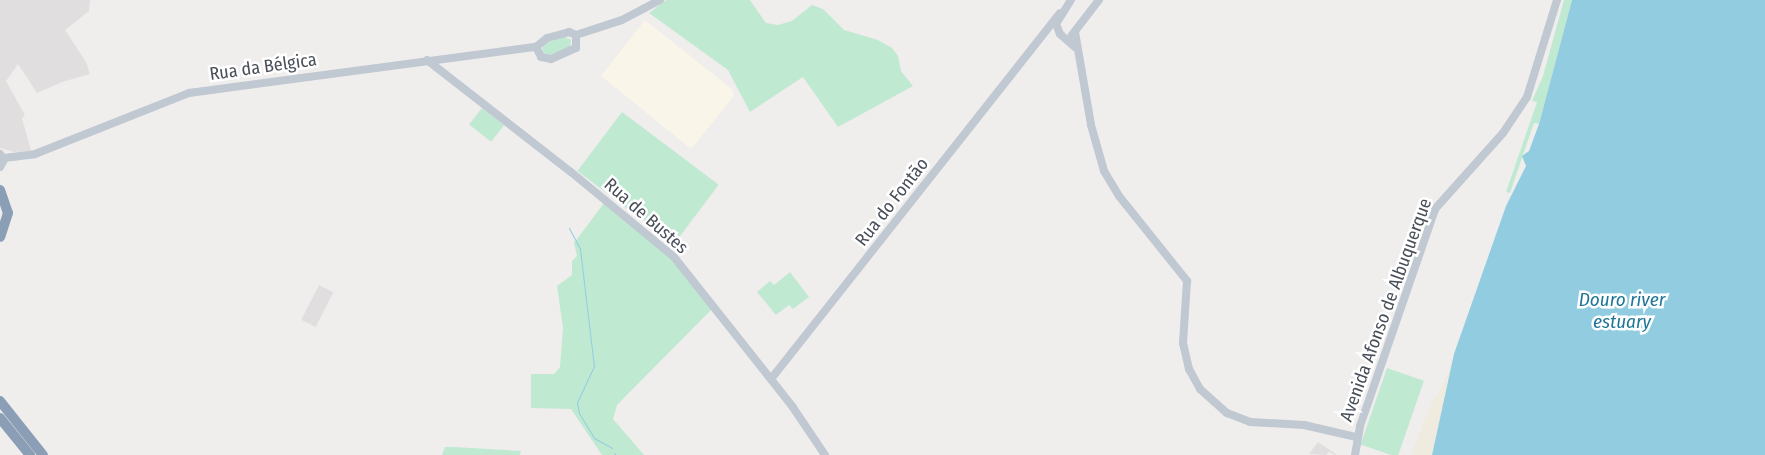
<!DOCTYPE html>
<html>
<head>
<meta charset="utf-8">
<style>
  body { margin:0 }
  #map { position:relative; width:1765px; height:455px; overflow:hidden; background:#f0eded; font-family:"Fira Sans Condensed",sans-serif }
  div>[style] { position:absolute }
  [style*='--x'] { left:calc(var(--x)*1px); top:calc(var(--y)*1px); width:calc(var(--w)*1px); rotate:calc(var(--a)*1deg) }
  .commercial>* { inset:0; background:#f9f5e8 }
  .education>* { inset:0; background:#e0dede; transform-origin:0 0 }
  .green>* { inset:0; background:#c0e9d2; transform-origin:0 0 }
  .sand>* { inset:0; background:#efebdf }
  .water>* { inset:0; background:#92cce0 }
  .stream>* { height:1px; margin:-0.5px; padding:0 0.5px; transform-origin:0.5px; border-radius:0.5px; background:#92cce0 }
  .secondary>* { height:8px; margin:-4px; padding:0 4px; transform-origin:4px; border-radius:4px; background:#c0c8d2 }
  .motorway>* { height:10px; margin:-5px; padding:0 5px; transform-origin:5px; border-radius:5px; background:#8a9eb6 }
  span { translate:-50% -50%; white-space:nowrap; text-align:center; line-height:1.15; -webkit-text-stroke:5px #fff; paint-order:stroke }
  .street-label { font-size:18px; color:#484f58 }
  .water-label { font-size:19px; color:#1d7696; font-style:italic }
</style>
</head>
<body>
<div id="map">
  <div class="commercial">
    <i style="clip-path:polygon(645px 20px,732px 89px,734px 96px,691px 149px,601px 76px)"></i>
  </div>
  <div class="education">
    <i style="clip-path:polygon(0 0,90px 0,89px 11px,65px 30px,86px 62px,90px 74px,62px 82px,37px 93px,18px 64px,6px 81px,25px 115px,22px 118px,31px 151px,14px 152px,0 148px)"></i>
    <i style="left:319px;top:285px;width:16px;height:39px;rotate:27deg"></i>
    <i style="clip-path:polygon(1318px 442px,1336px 454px,1335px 455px,1329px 452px,1326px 455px,1309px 454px)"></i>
  </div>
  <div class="green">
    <i style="clip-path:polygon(666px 0,750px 0,766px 23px,778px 25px,792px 21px,812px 5px,823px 9px,844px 30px,878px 40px,892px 48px,898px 56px,901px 71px,913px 86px,838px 127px,803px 77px,750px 112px,728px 70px,649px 13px)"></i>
    <i style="clip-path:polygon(1564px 0,1572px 0,1539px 124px,1534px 123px,1510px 193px,1506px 192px,1537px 102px,1532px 101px,1543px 76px)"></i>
    <i style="clip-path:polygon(565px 37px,571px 40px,570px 48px,548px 55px,542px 52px,543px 43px)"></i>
    <i style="left:482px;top:108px;width:28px;height:21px;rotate:38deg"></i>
    <i style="left:622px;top:112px;width:121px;height:74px;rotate:37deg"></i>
    <i style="clip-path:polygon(604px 203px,668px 251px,713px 308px,617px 405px,613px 419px,644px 455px,602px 455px,571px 409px,531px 408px,531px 374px,554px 374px,560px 367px,563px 328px,557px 286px,572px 275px,572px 261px,577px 256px,574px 243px)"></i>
    <i style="clip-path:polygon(790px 272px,809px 297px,793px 309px,789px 305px,776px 315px,757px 292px,770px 281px,774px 285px)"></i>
    <i style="left:1387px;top:368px;width:39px;height:81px;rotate:19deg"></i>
    <i style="clip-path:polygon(445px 447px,453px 447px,521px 451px,520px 455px,442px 455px)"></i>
  </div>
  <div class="sand">
    <i style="clip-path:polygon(1453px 361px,1432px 455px,1411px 455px,1433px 398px,1437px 397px)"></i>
  </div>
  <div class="water">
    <i style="clip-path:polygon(1572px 0,1765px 0,1765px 455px,1432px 455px,1454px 354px,1506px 206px,1526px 166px,1522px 156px,1529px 151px,1539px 124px)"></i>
  </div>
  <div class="stream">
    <i style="--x:569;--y:228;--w:24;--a:62"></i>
    <i style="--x:580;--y:249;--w:118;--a:83.2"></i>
    <i style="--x:594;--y:366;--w:40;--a:115"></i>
    <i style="--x:577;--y:402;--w:11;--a:80"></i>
    <i style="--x:579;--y:413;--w:29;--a:59"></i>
    <i style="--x:594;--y:438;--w:21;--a:29"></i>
    <i style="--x:614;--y:453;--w:3;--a:45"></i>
  </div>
  <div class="secondary">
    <i style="--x:1071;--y:0;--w:28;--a:122"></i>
    <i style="--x:1056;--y:24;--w:11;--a:68"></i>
    <i style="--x:1060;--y:34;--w:20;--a:41"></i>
    <i style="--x:1075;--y:32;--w:94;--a:80.2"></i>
    <i style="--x:1091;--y:125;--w:48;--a:74.2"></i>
    <i style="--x:1104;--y:171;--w:29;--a:59"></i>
    <i style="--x:1119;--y:196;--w:109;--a:51.3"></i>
    <i style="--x:1187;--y:281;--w:62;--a:93.7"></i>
    <i style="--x:1183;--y:343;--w:27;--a:77"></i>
    <i style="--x:1189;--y:369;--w:23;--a:61"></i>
    <i style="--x:1200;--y:389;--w:36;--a:42"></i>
    <i style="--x:1227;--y:413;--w:25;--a:21"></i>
    <i style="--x:1250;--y:422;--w:54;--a:3.2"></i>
    <i style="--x:1304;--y:425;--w:53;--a:13"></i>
    <i style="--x:1072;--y:35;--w:44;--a:-52.4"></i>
    <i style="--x:536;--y:47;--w:14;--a:-39"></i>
    <i style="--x:547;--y:38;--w:23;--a:-15"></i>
    <i style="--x:569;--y:32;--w:8;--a:23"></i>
    <i style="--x:576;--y:35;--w:48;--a:-18.1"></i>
    <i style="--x:622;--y:20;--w:43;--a:-27.8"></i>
    <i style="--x:536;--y:47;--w:11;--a:63"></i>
    <i style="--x:541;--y:57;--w:10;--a:11"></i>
    <i style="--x:551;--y:59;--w:27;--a:-24"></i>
    <i style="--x:576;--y:48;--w:13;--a:-90"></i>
    <i style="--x:427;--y:60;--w:182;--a:37.9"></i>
    <i style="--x:571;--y:172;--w:134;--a:39.5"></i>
    <i style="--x:674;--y:257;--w:190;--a:51.6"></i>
    <i style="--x:792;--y:406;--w:59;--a:56"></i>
    <i style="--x:0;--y:154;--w:7;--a:56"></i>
    <i style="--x:4;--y:160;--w:8;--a:120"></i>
    <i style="--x:4;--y:158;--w:31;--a:-7"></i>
    <i style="--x:35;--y:154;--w:166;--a:-21.6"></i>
    <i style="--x:189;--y:93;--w:350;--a:-7.6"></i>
    <i style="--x:771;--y:379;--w:466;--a:-51.7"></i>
    <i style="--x:1355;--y:455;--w:29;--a:-80"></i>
    <i style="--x:1360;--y:426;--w:230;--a:-70.9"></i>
    <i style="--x:1435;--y:209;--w:102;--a:-48.2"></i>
    <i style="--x:1503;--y:133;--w:43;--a:-56.3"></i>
    <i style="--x:1527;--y:97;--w:102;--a:-72.8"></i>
  </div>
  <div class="motorway">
    <i style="--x:0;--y:190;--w:24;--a:71"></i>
    <i style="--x:8;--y:213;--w:25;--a:108"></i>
    <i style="--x:0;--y:401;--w:69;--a:51.5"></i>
    <i style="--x:0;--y:418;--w:48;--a:51"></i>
  </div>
  <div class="street-label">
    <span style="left:263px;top:67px;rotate:-8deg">Rua da Bélgica</span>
    <span style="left:892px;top:202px;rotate:-52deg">Rua do Fontão</span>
    <span style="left:646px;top:216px;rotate:41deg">Rua de Bustes</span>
    <span style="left:1386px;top:310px;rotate:-70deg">Avenida Afonso de Albuquerque</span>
  </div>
  <div class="water-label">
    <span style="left:1622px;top:311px">Douro river<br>estuary</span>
  </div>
</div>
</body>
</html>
